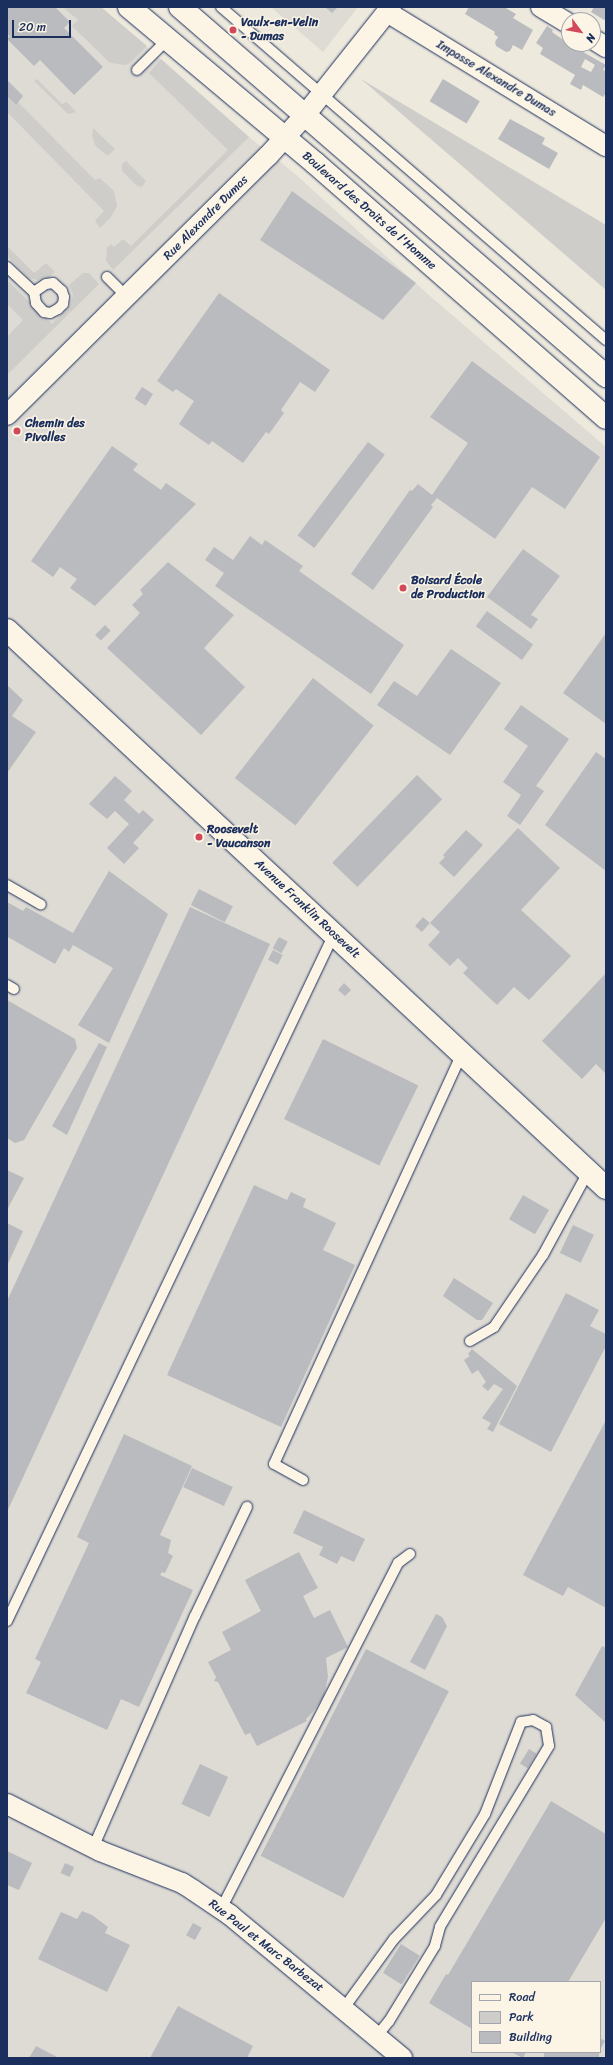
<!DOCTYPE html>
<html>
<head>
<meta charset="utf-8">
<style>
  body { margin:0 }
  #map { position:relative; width:613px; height:2065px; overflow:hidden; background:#eee9dd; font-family:Sriracha,sans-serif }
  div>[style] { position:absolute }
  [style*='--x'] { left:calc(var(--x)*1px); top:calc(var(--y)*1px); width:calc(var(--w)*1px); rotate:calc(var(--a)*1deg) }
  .built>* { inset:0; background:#dedbd4 }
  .green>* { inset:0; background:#cfcdca }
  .building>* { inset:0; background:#babbbe; transform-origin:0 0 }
  .roads { filter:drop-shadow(0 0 1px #1b2f5e) drop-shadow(0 0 1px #1b2f5e) }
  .lane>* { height:10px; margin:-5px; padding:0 5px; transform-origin:5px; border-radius:5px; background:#fcf5e5 }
  .street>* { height:20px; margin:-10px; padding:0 10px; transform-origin:10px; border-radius:10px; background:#fcf5e5 }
  .secondary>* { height:22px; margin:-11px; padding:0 11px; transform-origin:11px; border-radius:11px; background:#fcf5e5 }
  .primary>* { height:22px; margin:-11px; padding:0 11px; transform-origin:11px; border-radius:11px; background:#fcf5e5 }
  .dots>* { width:11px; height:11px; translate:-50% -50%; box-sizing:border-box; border:2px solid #fcf5e5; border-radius:50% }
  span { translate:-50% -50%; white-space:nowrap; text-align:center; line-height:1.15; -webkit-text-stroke:3px #fcf5e5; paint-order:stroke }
  .poi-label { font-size:12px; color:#1b2f5e; font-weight:700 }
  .left { translate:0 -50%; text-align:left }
  .street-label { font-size:12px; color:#1b2f5e }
  .frame { position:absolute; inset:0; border:8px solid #1b2f5e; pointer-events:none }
  .legend { position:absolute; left:471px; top:1981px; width:130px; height:72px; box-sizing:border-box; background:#fcf5e5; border:1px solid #a2a6af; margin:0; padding:5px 7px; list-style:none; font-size:12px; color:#1b2f5e }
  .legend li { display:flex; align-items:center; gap:8px; height:20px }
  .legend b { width:20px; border:1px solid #a2a6af }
  .north { position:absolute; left:561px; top:12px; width:40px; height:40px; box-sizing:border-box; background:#fcf5e5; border:1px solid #a2a6af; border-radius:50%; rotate:122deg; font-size:11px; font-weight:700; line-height:16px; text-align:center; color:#1b2f5e }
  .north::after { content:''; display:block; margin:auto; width:14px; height:18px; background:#d1495b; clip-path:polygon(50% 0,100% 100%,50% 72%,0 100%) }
  .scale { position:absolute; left:12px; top:20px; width:59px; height:18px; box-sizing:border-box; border:2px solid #1b2f5e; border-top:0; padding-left:5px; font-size:12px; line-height:14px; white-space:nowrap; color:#1b2f5e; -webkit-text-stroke:3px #fcf5e5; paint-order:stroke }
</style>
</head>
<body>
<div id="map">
  <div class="built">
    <i style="clip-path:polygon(evenodd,7px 7px,101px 7px,249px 137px,294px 173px,430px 296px,606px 447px,606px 2058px,7px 2058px,7px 7px,472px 1982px,600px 1982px,600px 2052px,472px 2052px,472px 1982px)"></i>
    <i style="clip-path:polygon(271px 7px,358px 7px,323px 52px)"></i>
  </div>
  <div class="green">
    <i style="clip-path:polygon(63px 7px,101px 7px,147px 46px,130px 63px,126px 65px,110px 63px,72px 26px,78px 20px)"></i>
    <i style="clip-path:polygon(161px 59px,249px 137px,113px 270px,106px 261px,107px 248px,111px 244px,114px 247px,123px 239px,131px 246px,228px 150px,149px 73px)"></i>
    <i style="clip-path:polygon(37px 79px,62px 104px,67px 102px,76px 112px,68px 114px,65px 111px,34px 81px)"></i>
    <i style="clip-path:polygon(361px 79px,606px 225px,606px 290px)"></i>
    <i style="clip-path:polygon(7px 96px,15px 104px,18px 102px,95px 180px,100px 178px,114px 191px,117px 206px,111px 217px,100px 228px,95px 221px,104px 211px,7px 112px)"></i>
    <i style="clip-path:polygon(93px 128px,115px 149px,109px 155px,105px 154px,95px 145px,92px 136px)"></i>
    <i style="clip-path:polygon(126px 161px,146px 181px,142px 187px,137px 186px,122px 171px,122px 164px)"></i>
    <i style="clip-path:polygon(7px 246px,34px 273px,46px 263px,55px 272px,47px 279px,37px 280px,29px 278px,7px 256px)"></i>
    <i style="clip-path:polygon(83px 273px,89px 273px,99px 284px,7px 375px,7px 337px,23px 320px,7px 304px,7px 280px,52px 324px,70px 305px,73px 295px,69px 285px)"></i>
  </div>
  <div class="building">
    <i style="clip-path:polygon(7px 7px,55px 7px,70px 22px,64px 28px,103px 67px,74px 95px,40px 60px,34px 66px,7px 39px,10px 36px,7px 34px)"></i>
    <i style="clip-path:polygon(325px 7px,338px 7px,332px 13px)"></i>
    <i style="clip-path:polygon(469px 7px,504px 7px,516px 14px,513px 18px,533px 30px,522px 50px,513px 45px,510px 51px,506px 52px,496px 46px,495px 42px,498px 37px,494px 34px,495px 32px,465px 14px)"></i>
    <i style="clip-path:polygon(594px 7px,606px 7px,606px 21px,591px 12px)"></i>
    <i style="clip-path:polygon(evenodd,547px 26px,553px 30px,552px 32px,569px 44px,606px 65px,603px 70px,606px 71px,606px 93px,603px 97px,583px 85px,581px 90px,570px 84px,575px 75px,540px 54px,543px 48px,536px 43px,547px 26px,585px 59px,595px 65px,591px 72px,581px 67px,585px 59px)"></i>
    <i style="left:443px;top:79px;width:43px;height:26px;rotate:31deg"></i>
    <i style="clip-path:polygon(7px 80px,23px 96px,16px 105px,7px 96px)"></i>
    <i style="clip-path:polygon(510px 119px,545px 138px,542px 144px,558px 153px,549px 169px,498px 139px)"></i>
    <i style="clip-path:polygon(292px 191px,416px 283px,383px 320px,260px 240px)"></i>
    <i style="clip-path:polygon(219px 293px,330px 370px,315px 392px,300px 382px,281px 410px,284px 413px,269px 434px,266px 432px,243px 463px,212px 441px,209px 445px,179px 424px,194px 401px,176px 389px,173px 392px,157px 381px)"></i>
    <i style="clip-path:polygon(472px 361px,600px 457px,565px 509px,532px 487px,495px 539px,437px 498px,431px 505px,433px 507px,373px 590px,351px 574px,410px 490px,412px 491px,418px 484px,432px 495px,468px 443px,430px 417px)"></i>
    <i style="left:142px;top:387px;width:13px;height:14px;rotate:32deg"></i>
    <i style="left:368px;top:442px;width:21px;height:117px;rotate:37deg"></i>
    <i style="clip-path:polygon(112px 446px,138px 464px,133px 470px,161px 490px,166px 483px,196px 504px,95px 606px,70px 588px,77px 579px,60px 567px,53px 577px,31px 561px)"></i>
    <i style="clip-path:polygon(250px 536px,262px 545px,265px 540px,303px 566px,299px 571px,404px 645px,371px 694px,215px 586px,224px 573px,205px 560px,214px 547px,233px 560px)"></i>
    <i style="clip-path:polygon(523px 549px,560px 576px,531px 615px,538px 619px,531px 629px,487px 597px)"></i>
    <i style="clip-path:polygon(168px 562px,234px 615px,204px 648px,245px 687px,201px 735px,107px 648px,140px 613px,132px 605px,143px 594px,140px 590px)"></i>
    <i style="left:487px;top:611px;width:57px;height:19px;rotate:36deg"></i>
    <i style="left:105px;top:625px;width:8px;height:14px;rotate:45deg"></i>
    <i style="clip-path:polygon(606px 633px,606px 724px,563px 693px)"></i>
    <i style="clip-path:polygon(451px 649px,501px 683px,450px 755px,377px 705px,394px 681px,417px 696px)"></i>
    <i style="left:313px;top:678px;width:77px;height:127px;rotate:38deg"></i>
    <i style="clip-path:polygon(7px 685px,23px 700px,12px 716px,36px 732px,7px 773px)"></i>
    <i style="clip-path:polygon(521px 705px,569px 739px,536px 786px,544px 791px,520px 825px,507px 816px,521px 795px,503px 782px,528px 746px,504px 729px)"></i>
    <i style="clip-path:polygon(596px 752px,606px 759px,606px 871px,545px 825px)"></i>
    <i style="left:417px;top:775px;width:35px;height:122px;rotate:44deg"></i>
    <i style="clip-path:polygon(115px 776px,132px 791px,124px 800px,139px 814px,143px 810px,154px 820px,133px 843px,139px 848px,124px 864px,107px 848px,129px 824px,115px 811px,107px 819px,89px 804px)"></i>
    <i style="clip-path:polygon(518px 828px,560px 868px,521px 910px,571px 956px,529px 1000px,514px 987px,497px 1005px,463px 973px,468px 968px,458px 958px,450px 966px,428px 945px,440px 932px,430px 923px)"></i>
    <i style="clip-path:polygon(466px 830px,483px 845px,454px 877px,439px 863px,445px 857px,443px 855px)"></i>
    <i style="clip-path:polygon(109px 871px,168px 914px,109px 1043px,78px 1025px,113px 968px,73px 945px,69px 952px,64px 948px,55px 964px,8px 937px,7px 939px,7px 902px,23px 911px,26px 907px,73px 933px)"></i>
    <i style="left:199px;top:889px;width:38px;height:18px;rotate:27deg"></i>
    <i style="clip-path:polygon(190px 907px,270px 944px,7px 1512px,7px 1301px)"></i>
    <i style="left:423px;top:917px;width:9px;height:12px;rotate:41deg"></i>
    <i style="left:279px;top:937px;width:10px;height:13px;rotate:29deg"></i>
    <i style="left:273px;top:950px;width:11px;height:11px;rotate:27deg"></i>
    <i style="clip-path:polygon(606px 973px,606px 1074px,596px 1064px,582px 1079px,542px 1041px)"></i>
    <i style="clip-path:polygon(344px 983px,351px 990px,345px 996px,338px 990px)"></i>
    <i style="clip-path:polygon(7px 1000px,75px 1039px,77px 1048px,24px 1140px,15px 1143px,7px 1138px)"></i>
    <i style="left:323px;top:1039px;width:106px;height:89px;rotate:26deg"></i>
    <i style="clip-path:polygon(99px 1043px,107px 1047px,67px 1135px,52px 1126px)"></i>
    <i style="clip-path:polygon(7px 1170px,24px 1178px,7px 1210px)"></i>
    <i style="clip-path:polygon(254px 1185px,287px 1200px,291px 1192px,306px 1199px,303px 1207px,336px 1223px,323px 1250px,355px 1265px,281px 1427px,167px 1375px)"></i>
    <i style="left:523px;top:1195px;width:30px;height:28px;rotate:30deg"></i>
    <i style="clip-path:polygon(7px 1223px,23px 1231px,7px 1266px)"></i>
    <i style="left:573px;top:1225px;width:23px;height:31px;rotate:25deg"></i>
    <i style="clip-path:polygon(454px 1278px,493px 1303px,482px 1320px,477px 1320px,443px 1296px)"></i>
    <i style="clip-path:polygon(566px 1293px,599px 1310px,590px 1326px,606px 1334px,606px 1346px,551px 1452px,499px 1424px)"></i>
    <i style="clip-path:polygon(472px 1349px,517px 1386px,493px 1432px,487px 1429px,491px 1423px,482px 1418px,503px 1389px,494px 1384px,488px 1391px,482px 1386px,486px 1382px,478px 1370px,472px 1374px,464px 1360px,470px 1356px,468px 1354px)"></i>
    <i style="clip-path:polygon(606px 1420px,606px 1608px,568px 1587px,563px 1596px,523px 1575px)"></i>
    <i style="clip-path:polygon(124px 1434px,192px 1466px,160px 1535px,171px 1540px,168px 1553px,173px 1556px,165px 1573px,162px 1572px,160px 1575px,193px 1590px,139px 1707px,121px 1699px,107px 1730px,26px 1693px,41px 1662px,35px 1659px,89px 1543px,77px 1537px)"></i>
    <i style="left:192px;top:1468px;width:45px;height:21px;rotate:25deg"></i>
    <i style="clip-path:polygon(304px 1510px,365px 1539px,354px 1562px,341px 1556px,337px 1564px,319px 1555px,323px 1547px,293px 1533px)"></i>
    <i style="clip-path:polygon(299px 1552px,318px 1588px,303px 1596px,314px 1618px,330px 1610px,348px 1647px,326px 1658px,328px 1677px,324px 1696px,313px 1712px,306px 1719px,307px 1721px,257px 1746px,250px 1733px,245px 1735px,218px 1682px,214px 1681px,216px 1677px,208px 1662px,231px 1650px,222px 1632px,261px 1611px,245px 1580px)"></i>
    <i style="clip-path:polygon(436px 1614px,442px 1617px,447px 1626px,425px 1670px,410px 1662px)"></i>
    <i style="clip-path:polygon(602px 1646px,606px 1648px,606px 1723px,575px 1695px)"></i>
    <i style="left:366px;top:1649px;width:93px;height:232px;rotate:27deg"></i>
    <i style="left:529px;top:1749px;width:9px;height:17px;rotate:32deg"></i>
    <i style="left:200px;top:1764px;width:31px;height:44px;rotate:25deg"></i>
    <i style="clip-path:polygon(551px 1801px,606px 1834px,606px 1918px,568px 1982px,472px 1982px,472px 2029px,429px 2003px,446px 1974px,448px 1975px)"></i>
    <i style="clip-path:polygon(7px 1851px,32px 1863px,19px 1890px,7px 1885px)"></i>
    <i style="left:65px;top:1863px;width:10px;height:11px;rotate:24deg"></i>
    <i style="clip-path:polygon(82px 1911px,92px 1915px,108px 1927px,105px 1933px,130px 1945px,107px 1992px,38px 1959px,61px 1912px,77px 1919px)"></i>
    <i style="left:193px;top:1923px;width:10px;height:14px;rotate:29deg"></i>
    <i style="left:401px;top:1944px;width:22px;height:34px;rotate:32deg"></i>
    <i style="clip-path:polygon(178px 2006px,253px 2046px,247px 2058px,150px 2058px)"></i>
    <i style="clip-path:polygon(600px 2038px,605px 2041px,600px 2050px)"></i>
    <i style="clip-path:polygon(36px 2046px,59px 2058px,29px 2058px)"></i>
    <i style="clip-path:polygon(511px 2052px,526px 2052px,523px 2058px)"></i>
    <i style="left:544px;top:2052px;width:55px;height:7px"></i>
  </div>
  <div class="roads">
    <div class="lane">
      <i style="--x:221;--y:7;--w:509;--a:40.86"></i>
      <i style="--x:137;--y:70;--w:42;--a:-45"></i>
      <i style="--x:7;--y:267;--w:37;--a:43"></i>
      <i style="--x:107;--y:277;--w:28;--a:45"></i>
      <i style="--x:53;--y:283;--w:12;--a:42"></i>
      <i style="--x:62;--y:291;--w:6;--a:72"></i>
      <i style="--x:64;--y:297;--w:7;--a:98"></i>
      <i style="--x:63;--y:304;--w:7;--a:135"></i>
      <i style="--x:58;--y:309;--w:9;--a:153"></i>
      <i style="--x:50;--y:313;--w:6;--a:-171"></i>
      <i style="--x:44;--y:312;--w:12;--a:-132"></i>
      <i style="--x:36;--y:303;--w:11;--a:-100"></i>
      <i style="--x:34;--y:292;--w:14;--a:-34"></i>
      <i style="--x:46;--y:284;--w:7;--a:-8"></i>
      <i style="--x:7;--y:885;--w:39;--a:30"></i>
      <i style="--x:7;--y:985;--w:8;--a:30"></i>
      <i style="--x:470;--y:1341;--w:28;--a:-30"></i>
      <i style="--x:494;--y:1327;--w:87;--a:-55.8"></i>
      <i style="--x:543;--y:1255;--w:94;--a:-61.5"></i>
      <i style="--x:303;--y:1480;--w:33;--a:-151"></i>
      <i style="--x:274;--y:1464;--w:451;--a:-65.4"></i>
      <i style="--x:7;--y:1621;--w:761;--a:-64.55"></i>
      <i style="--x:93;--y:1848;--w:253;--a:-66.3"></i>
      <i style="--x:195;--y:1616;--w:121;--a:-64.5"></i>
      <i style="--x:221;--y:1909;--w:389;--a:-62.9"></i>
      <i style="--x:398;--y:1563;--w:15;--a:-37"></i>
      <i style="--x:344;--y:2008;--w:85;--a:-54.1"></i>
      <i style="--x:394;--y:1939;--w:61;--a:-46.3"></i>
      <i style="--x:436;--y:1895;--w:95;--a:-58.8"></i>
      <i style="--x:485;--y:1814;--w:99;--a:-68.6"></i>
      <i style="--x:521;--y:1722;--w:12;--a:-9"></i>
      <i style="--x:533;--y:1720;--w:15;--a:28"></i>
      <i style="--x:546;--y:1727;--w:19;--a:81"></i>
      <i style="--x:549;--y:1746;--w:211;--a:121.1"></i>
      <i style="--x:440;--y:1927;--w:20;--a:105"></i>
      <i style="--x:435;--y:1946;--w:88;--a:121.5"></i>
      <i style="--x:389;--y:2021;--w:19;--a:129"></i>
    </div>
    <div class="street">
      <i style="--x:541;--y:7;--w:33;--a:31"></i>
      <i style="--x:387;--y:12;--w:257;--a:31.5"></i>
      <i style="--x:593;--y:39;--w:15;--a:32"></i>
      <i style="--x:7;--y:415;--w:368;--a:-44.8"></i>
      <i style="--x:268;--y:156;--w:55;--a:-47.9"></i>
      <i style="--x:305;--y:115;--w:138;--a:-51.5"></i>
      <i style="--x:7;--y:1804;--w:104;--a:26.8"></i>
      <i style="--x:100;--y:1851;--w:88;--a:21.3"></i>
      <i style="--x:182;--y:1883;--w:13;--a:32"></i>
      <i style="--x:193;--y:1890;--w:45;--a:34"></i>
      <i style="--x:230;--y:1915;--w:224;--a:39.7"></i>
    </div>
    <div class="secondary">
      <i style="--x:7;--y:630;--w:819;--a:42.97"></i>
    </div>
    <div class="primary">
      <i style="--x:129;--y:7;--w:243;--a:40"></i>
      <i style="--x:315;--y:163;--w:387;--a:41.2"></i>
      <i style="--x:180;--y:7;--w:564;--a:40.9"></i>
    </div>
  </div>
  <div class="dots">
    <i style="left:233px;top:30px;background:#d1495b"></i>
    <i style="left:17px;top:431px;background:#d1495b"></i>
    <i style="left:403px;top:588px;background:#d1495b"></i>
    <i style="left:199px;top:837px;background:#d1495b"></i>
  </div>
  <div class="poi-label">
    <span class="left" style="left:241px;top:30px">Vaulx-en-Velin<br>- Dumas</span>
    <span class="left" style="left:25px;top:431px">Chemin des<br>Pivolles</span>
    <span class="left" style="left:411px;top:588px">Boisard École<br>de Production</span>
    <span class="left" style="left:207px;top:837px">Roosevelt<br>- Vaucanson</span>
  </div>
  <div class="street-label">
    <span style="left:496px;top:79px;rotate:31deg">Impasse Alexandre Dumas</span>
    <span style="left:369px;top:211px;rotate:41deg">Boulevard des Droits de l'Homme</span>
    <span style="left:206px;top:218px;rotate:-45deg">Rue Alexandre Dumas</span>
    <span style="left:307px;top:909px;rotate:43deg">Avenue Franklin Roosevelt</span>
    <span style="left:266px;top:1946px;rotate:38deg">Rue Paul et Marc Barbezat</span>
  </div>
  <div class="frame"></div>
  <ul class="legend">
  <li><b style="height:5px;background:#fcf5e5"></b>Road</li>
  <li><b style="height:11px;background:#cfcdca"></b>Park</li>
  <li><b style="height:11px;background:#babbbe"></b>Building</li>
  </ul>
  <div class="north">N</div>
  <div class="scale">20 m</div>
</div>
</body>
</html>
